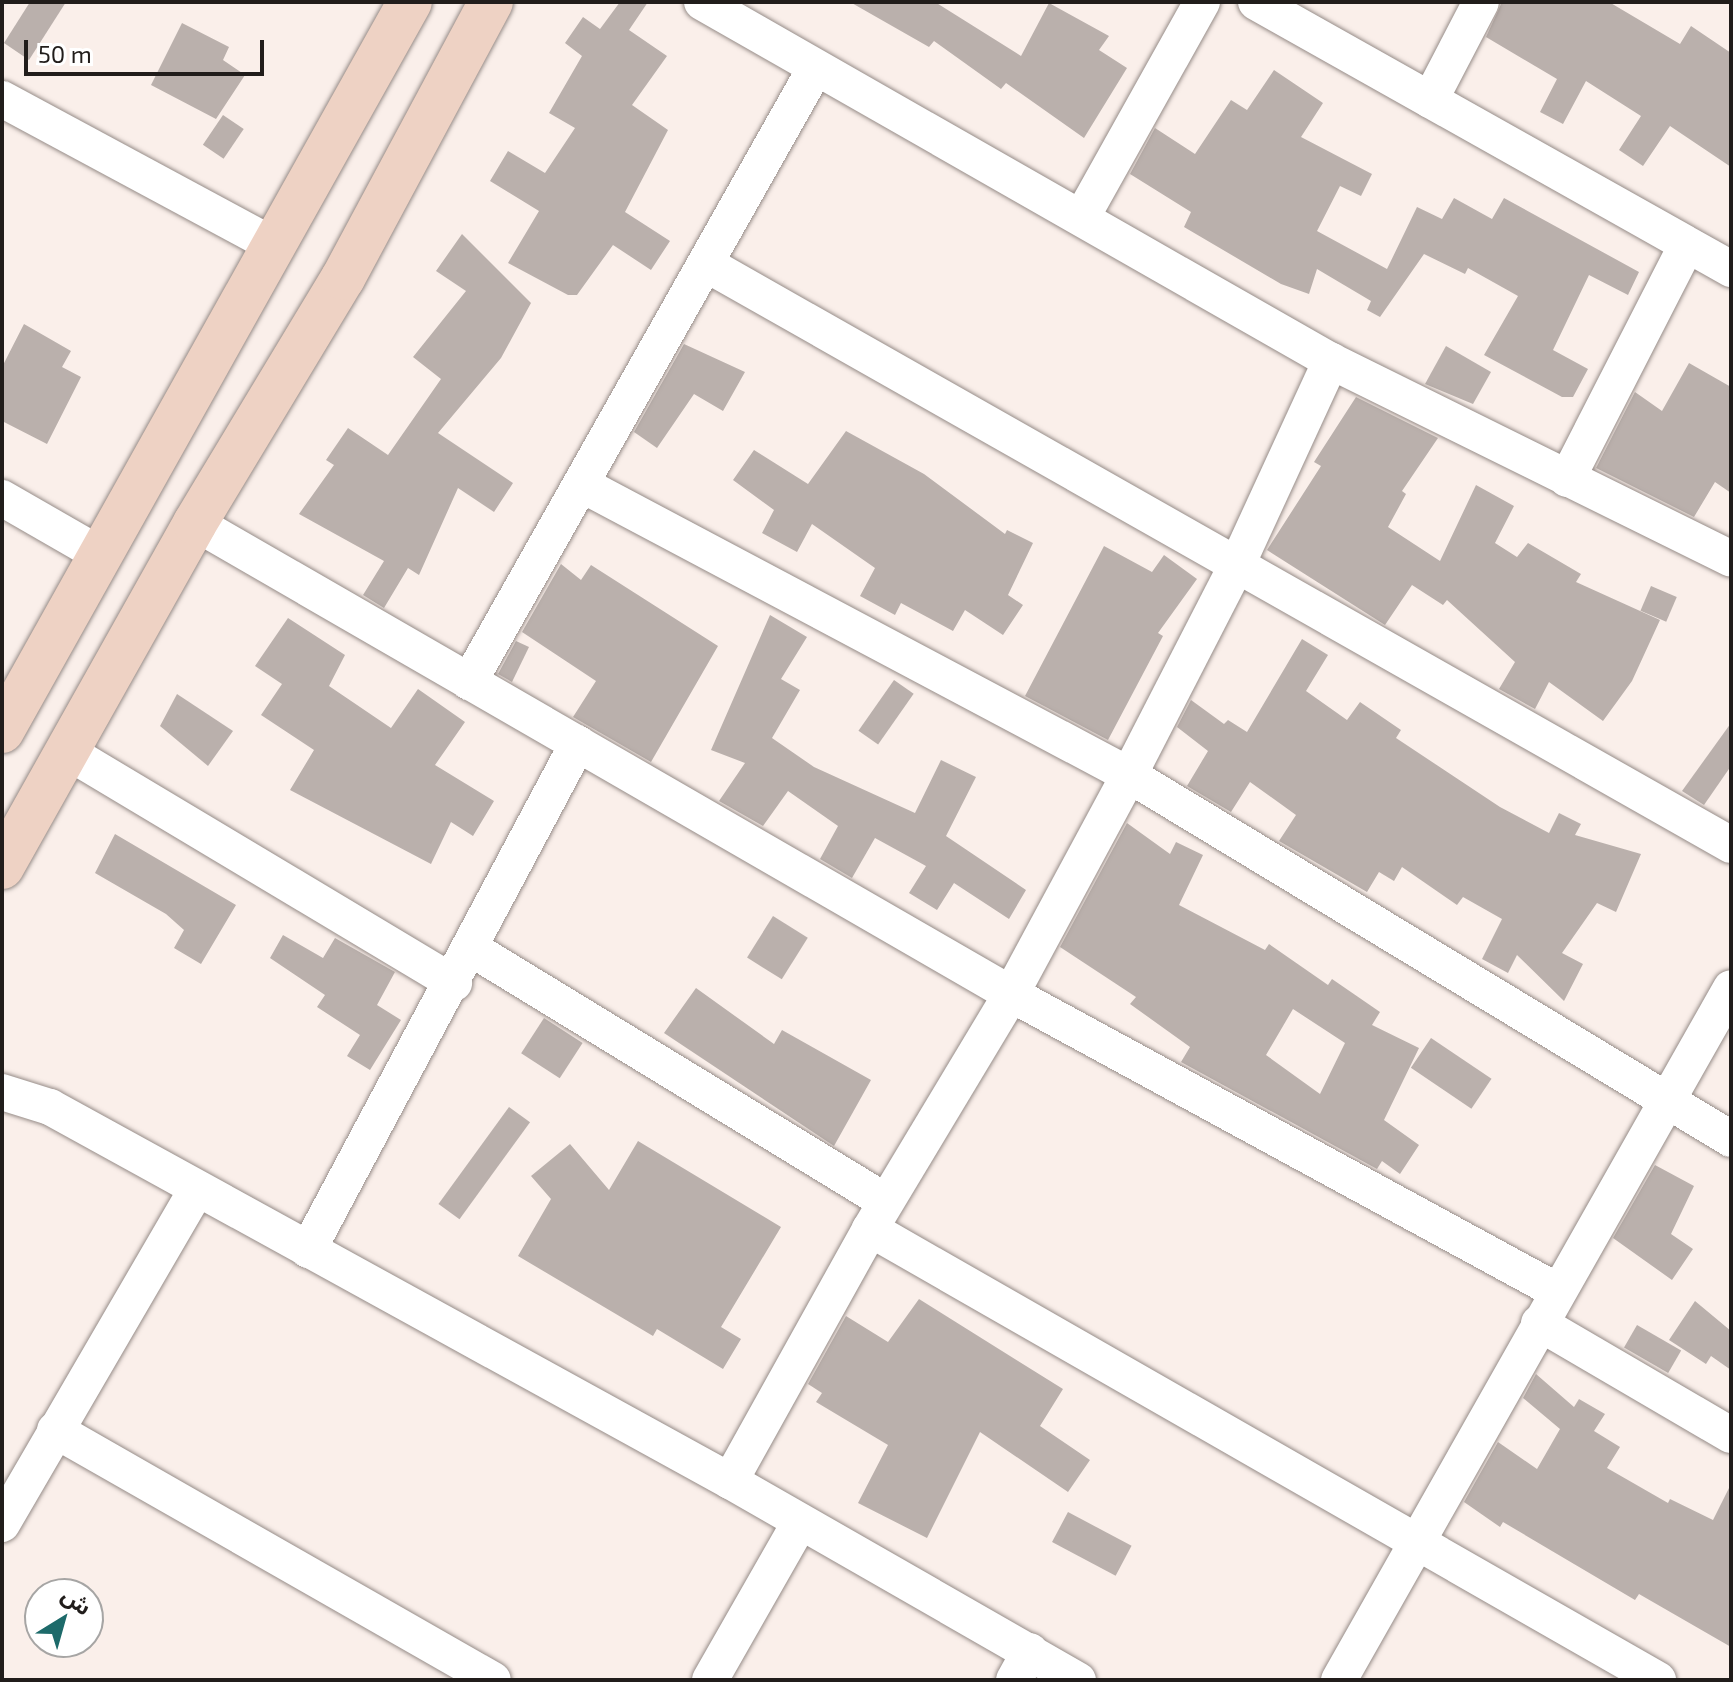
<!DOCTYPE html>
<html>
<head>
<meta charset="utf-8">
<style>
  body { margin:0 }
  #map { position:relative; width:1733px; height:1682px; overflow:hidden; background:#faefea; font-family:"Exo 2","Noto Sans Arabic",sans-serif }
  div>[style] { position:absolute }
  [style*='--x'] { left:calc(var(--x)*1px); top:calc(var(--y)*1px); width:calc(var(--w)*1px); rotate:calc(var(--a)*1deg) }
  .building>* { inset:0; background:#bab0ac; transform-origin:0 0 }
  .roads { filter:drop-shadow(0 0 2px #968c88) drop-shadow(0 0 2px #968c88) }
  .street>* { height:36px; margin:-18px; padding:0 18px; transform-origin:18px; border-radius:18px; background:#fff }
  .secondary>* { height:44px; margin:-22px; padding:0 22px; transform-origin:22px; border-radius:22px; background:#eed2c4 }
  span { translate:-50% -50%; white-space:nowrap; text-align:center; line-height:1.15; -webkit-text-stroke:8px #fff; paint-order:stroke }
  .frame { position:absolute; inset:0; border:4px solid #211d1b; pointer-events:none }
  .north { position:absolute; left:24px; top:1578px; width:80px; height:80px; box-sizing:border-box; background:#fff; border:2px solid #a6a5a4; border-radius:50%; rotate:37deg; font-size:22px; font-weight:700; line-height:32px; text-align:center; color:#211d1b }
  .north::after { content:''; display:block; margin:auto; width:28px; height:36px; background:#1d6a6a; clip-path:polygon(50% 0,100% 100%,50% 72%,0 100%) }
  .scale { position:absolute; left:24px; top:40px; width:240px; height:36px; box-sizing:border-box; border:4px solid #211d1b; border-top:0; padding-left:10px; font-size:24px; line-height:28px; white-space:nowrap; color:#211d1b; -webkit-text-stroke:6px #fff; paint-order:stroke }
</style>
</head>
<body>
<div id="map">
  <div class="building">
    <i style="clip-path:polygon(30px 2px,66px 2px,29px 60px,4px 43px)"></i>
    <i style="clip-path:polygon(620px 2px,648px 2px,629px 30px,667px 56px,632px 105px,668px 130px,625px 212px,670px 241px,651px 270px,613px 245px,577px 295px,568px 295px,508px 263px,539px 211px,490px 181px,508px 151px,545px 173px,575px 128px,549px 113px,582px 56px,565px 43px,583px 17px,600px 29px)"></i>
    <i style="clip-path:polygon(850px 2px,935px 2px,1021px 56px,1049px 3px,1109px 36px,1099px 50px,1127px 68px,1084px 138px,1006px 83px,1001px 89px,934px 41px,929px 47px)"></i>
    <i style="clip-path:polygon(1502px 2px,1609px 2px,1680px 44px,1691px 26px,1731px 53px,1731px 167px,1670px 126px,1643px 166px,1619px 150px,1641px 116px,1586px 81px,1563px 124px,1540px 112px,1557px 79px,1486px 37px)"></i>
    <i style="clip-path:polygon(182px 23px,229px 47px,223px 60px,245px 75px,216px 119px,151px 85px)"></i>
    <i style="clip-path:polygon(1274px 70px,1323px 103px,1301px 137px,1372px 174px,1361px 196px,1340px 186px,1317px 231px,1387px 269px,1417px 207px,1442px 219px,1454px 198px,1492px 219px,1504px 198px,1639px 272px,1628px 295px,1589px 275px,1553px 350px,1588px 369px,1573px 397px,1562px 397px,1484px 355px,1518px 296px,1468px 268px,1465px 274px,1424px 254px,1380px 317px,1367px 310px,1371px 301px,1317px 269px,1309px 294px,1281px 284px,1184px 227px,1191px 212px,1130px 174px,1155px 128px,1195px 154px,1231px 100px,1247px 110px)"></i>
    <i style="left:223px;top:115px;width:25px;height:36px;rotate:34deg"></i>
    <i style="clip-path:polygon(462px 234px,531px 303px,501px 358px,438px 433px,513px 483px,494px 512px,458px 488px,419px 575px,408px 568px,384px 608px,363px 595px,384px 561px,299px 514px,334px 465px,326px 460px,348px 428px,388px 455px,441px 379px,413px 357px,466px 291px,436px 271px)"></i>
    <i style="clip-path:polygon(24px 324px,71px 351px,62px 367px,81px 377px,47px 444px,2px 421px,2px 367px)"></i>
    <i style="clip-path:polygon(684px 344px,745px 372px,723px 411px,694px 394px,657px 448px,634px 432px)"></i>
    <i style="clip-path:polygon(1446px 346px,1491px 372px,1473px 404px,1425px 384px)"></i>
    <i style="clip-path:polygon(1689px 363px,1731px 387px,1731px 493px,1715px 482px,1694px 517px,1596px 468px,1635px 392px,1662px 411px)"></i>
    <i style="clip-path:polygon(1356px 397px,1438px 438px,1402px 491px,1406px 494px,1388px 527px,1440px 561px,1476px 485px,1514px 506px,1495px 543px,1517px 557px,1528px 543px,1581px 574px,1576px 582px,1660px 620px,1632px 681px,1603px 721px,1549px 682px,1535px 709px,1499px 689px,1515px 662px,1447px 600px,1443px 605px,1412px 585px,1385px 625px,1267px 550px,1321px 466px,1314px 462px)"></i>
    <i style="clip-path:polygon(846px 431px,924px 474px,1005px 534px,1007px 530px,1033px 543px,1008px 595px,1023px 605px,1003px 635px,965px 610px,953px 631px,901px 603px,895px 615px,860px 596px,875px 568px,812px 524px,797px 552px,762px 533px,774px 510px,733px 480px,754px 450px,808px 484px)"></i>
    <i style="clip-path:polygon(1104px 546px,1152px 572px,1164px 555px,1197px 579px,1158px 633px,1163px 636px,1108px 740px,1025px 696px)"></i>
    <i style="clip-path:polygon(561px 564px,581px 580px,591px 565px,718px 646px,651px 762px,573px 717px,596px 681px,522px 632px)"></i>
    <i style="left:1651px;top:586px;width:28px;height:27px;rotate:23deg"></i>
    <i style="clip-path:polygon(770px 615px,807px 637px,781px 679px,800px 690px,772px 738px,814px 767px,915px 813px,941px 760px,976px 777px,946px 836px,1026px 890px,1009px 919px,954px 883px,937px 910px,909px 893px,926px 866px,875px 838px,852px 878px,820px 859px,838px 826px,788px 791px,763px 826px,719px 801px,745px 763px,711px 750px)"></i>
    <i style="clip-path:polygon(288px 618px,345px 655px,329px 686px,391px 728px,418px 689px,465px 722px,435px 765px,494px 801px,473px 836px,451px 822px,431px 864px,290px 790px,314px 750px,261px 715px,282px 684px,255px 666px)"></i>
    <i style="clip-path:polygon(1302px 639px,1328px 655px,1306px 691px,1347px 720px,1360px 702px,1401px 730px,1396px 738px,1500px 807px,1549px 833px,1559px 813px,1581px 824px,1575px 835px,1641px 854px,1616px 912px,1597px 903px,1562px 953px,1583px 964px,1564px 1001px,1517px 955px,1508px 973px,1482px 959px,1502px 919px,1463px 897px,1457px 905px,1402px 867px,1394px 881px,1379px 872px,1367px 892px,1279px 841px,1296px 815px,1250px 782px,1231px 812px,1187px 786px,1208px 751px,1177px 727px,1191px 700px,1224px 724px,1228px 720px,1247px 732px)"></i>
    <i style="clip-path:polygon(516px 641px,529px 647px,512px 682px,498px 674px)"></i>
    <i style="left:894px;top:680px;width:24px;height:62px;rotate:35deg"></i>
    <i style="clip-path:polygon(177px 694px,233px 731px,208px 766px,160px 726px)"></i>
    <i style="clip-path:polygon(1731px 723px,1731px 766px,1704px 805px,1682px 791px)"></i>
    <i style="clip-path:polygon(evenodd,1127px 823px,1170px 854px,1176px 842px,1203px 855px,1179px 905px,1265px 950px,1269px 944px,1328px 985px,1332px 979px,1380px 1012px,1372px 1025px,1419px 1048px,1384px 1120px,1419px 1145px,1400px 1174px,1382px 1161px,1377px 1169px,1181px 1062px,1190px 1047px,1130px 1004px,1136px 997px,1060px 947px,1127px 823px,1293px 1009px,1345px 1043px,1320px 1094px,1266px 1055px,1293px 1009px)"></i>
    <i style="clip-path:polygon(115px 834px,236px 905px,201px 964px,174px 948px,184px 930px,166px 914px,95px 873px)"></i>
    <i style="left:773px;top:916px;width:41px;height:49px;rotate:32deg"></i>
    <i style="clip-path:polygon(283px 935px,323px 958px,335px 938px,395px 972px,377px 1005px,401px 1020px,370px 1070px,347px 1056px,360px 1035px,317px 1007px,325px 995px,270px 958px)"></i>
    <i style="clip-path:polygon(696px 988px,774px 1044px,782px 1030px,871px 1080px,834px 1146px,664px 1033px)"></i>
    <i style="left:544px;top:1018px;width:46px;height:42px;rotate:33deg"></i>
    <i style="left:1431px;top:1038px;width:73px;height:36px;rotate:34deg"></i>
    <i style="left:509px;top:1107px;width:26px;height:120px;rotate:36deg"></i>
    <i style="clip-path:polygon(638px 1141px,781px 1227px,721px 1327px,741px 1339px,723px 1369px,657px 1329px,653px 1336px,518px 1256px,551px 1199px,531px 1176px,570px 1144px,609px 1190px)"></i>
    <i style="clip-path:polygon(1655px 1165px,1694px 1186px,1671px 1234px,1693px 1249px,1672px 1280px,1613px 1238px)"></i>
    <i style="clip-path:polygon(919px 1299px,1063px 1389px,1040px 1426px,1090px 1460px,1068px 1492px,980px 1432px,927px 1538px,858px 1503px,888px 1445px,816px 1402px,822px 1393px,808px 1384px,846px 1316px,888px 1342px)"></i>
    <i style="clip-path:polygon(1695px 1301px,1731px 1331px,1731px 1370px,1711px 1356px,1706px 1364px,1669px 1340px)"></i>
    <i style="left:1637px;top:1325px;width:51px;height:26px;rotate:30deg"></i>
    <i style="clip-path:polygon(1536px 1374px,1574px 1407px,1579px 1399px,1605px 1414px,1594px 1431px,1620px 1447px,1607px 1468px,1668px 1503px,1670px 1499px,1713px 1520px,1731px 1484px,1731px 1647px,1639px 1594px,1635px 1600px,1503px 1522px,1500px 1527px,1464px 1502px,1498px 1442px,1537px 1469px,1560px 1429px,1523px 1398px)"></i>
    <i style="left:1068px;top:1512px;width:72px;height:34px;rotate:28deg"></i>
  </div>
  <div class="roads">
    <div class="street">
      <i style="--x:702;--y:2;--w:724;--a:29.72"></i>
      <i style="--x:1331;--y:361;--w:446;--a:26.3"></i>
      <i style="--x:1256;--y:2;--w:545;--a:29.34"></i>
      <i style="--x:2;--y:99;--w:310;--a:28.3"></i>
      <i style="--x:1430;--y:100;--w:110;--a:-62.5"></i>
      <i style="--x:1083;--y:215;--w:244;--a:-60.8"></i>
      <i style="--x:708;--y:265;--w:1176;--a:29.55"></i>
      <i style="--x:1567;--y:479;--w:259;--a:-62.9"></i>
      <i style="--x:583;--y:485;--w:618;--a:27.97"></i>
      <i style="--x:1129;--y:775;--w:703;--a:31.16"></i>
      <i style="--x:2;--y:498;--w:114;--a:29.9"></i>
      <i style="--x:195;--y:523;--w:942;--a:29.99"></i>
      <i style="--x:1011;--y:994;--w:622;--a:28.54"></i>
      <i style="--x:469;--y:682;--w:704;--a:-60.56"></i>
      <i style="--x:68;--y:752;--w:450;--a:30.9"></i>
      <i style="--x:472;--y:949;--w:485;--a:31.4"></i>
      <i style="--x:2;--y:1092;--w:50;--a:17.4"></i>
      <i style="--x:50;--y:1107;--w:776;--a:28.81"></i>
      <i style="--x:730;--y:1481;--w:401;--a:29.8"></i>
      <i style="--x:870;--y:1229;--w:908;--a:29.78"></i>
      <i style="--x:308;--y:1250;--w:574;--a:-61.96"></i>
      <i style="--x:1539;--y:1323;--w:222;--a:30.3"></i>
      <i style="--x:55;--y:1430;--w:504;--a:29.72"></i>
      <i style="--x:730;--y:1481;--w:288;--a:-60.9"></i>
      <i style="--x:870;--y:1229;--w:274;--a:-59"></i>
      <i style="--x:1011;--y:994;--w:249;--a:-61.7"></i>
      <i style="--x:1129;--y:775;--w:236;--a:-62.8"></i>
      <i style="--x:1237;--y:565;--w:225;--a:-65.3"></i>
      <i style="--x:2;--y:1524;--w:388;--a:-59.8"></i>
      <i style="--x:710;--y:1680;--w:182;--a:-60.3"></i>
      <i style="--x:1014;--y:1680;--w:33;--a:-61"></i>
      <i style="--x:1339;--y:1680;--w:795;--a:-60.47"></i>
    </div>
    <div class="secondary">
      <i style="--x:2;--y:731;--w:835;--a:-60.77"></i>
      <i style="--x:2;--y:867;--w:394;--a:-60.7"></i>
      <i style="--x:195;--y:523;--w:286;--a:-58.9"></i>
      <i style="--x:343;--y:278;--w:313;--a:-61.8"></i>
    </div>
  </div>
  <div class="frame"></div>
  <div class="north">ش</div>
  <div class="scale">50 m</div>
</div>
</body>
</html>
